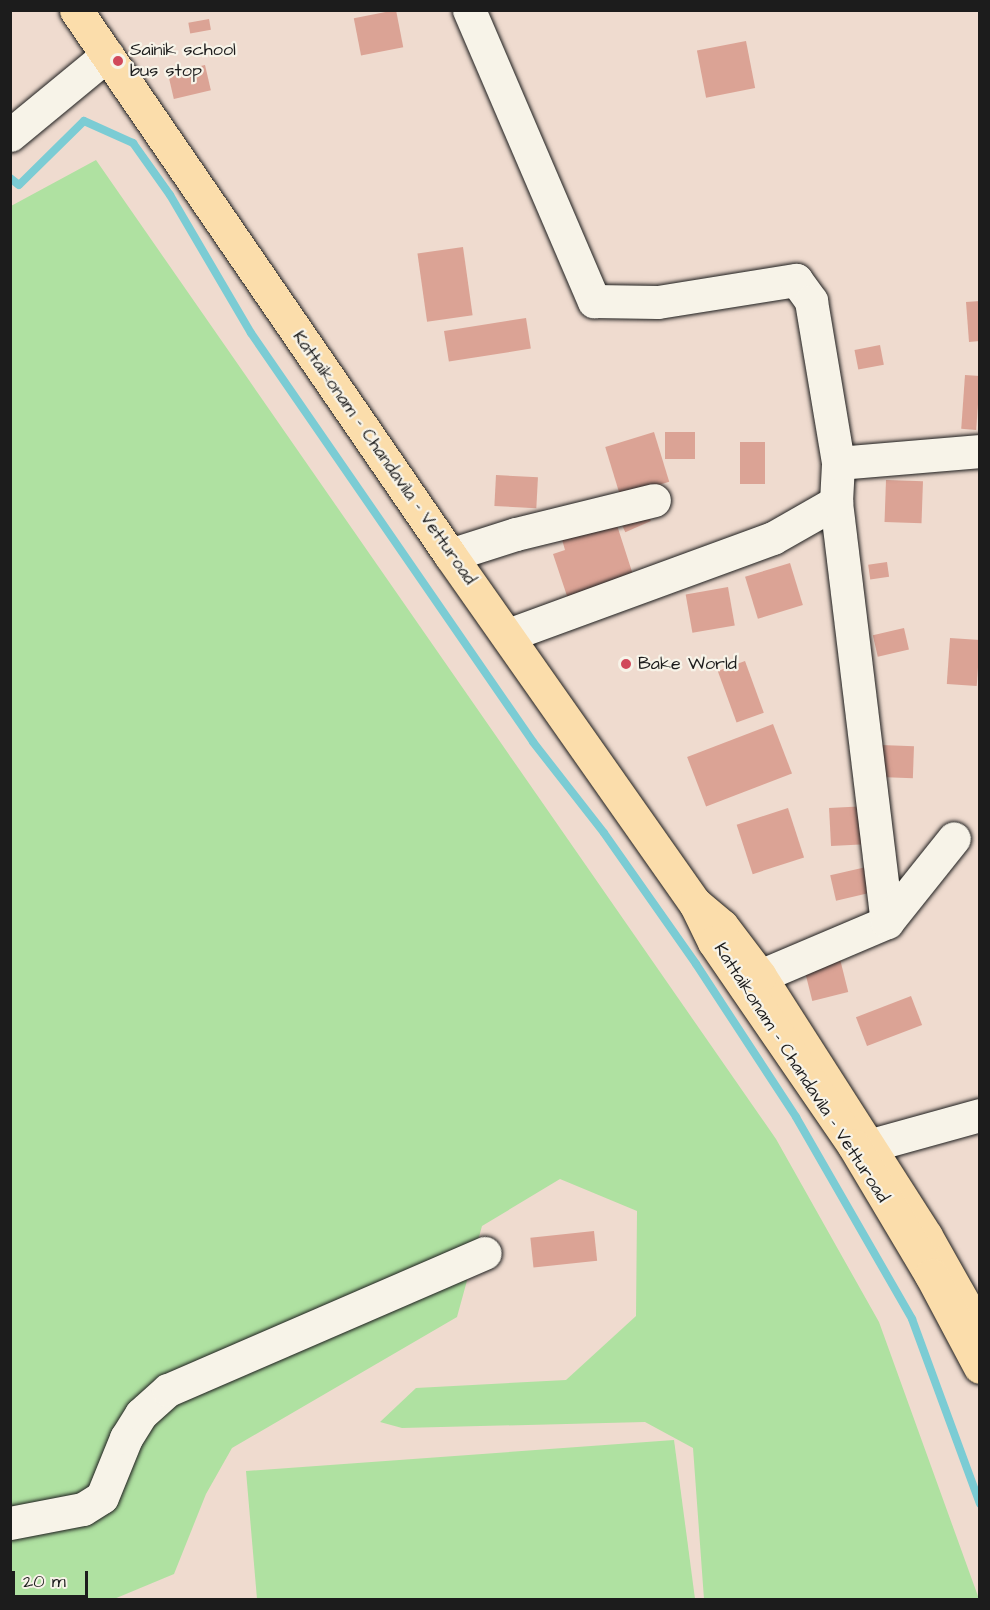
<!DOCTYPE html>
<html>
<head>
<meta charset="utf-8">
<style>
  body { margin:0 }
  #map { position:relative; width:990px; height:1610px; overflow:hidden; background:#efdbcf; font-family:"Architects Daughter",sans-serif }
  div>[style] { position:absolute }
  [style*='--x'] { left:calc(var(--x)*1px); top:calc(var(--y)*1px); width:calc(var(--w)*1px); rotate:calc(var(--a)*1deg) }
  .green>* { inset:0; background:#afe1a1 }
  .stream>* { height:8px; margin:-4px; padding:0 4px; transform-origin:4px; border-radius:4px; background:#7bccd4 }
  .building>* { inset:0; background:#dba395; transform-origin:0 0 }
  .roads { filter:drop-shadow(0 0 2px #1c1c1c) drop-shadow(0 0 2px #1c1c1c) }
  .minor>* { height:33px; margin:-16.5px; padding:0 16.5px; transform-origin:16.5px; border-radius:16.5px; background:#f7f3e8 }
  .major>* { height:33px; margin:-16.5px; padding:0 16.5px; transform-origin:16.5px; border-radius:16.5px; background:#fbddab }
  .dots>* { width:16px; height:16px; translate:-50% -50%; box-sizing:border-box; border:3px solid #f7f3e8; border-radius:50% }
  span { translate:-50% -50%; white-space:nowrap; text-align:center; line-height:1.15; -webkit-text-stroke:4.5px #f7f3e8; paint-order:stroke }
  .poi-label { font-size:18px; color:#1c1c1c }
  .left { translate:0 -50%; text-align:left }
  .street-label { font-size:18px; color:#1c1c1c }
  .frame { position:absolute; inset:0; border:12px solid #1c1c1c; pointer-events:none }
  .scale { position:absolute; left:12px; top:1571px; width:76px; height:27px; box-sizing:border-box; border:3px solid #1c1c1c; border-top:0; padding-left:8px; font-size:18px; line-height:21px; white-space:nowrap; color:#1c1c1c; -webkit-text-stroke:4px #f7f3e8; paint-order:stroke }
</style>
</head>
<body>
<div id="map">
  <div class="green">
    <i style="clip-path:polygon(96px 160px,776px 1139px,879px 1322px,979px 1599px,704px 1599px,693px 1448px,645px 1422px,402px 1428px,380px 1422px,416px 1388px,566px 1380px,636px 1316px,637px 1211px,560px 1179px,482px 1226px,457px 1317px,232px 1448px,206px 1494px,174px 1574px,114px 1599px,11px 1600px,11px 206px)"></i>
    <i style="clip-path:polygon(674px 1440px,695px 1599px,257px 1599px,246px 1471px)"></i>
  </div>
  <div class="stream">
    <i style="--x:10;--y:178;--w:11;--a:38"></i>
    <i style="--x:19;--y:185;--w:91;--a:-44.6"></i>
    <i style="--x:84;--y:121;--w:54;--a:24.2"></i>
    <i style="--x:133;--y:143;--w:64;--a:54.6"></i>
    <i style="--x:170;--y:195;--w:160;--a:59.6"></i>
    <i style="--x:251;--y:333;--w:497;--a:55.4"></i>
    <i style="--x:533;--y:742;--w:115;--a:52"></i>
    <i style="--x:604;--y:833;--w:160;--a:54.9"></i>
    <i style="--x:696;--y:964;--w:183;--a:56.8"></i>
    <i style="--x:796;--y:1117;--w:233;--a:60.1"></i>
    <i style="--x:912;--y:1319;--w:197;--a:69.8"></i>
  </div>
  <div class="building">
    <i style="left:396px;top:10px;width:38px;height:43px;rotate:79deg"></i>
    <i style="left:209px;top:19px;width:11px;height:21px;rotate:80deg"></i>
    <i style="left:746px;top:41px;width:48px;height:50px;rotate:79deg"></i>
    <i style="left:205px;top:65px;width:26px;height:38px;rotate:77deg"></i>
    <i style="left:463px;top:247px;width:69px;height:46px;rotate:82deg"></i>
    <i style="clip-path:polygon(980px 301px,980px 341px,969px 342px,966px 302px)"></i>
    <i style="left:526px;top:318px;width:31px;height:83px;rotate:81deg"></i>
    <i style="left:880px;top:345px;width:20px;height:26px;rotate:79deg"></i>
    <i style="left:965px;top:375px;width:15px;height:54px;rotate:4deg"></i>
    <i style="left:654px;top:432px;width:52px;height:51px;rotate:73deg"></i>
    <i style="left:695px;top:432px;width:27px;height:30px;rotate:90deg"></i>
    <i style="left:740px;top:442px;width:25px;height:42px"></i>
    <i style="left:496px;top:475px;width:42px;height:31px;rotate:3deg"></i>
    <i style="left:886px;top:480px;width:37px;height:42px;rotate:2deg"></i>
    <i style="left:646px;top:510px;width:12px;height:28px;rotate:66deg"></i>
    <i style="clip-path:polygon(615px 519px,634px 578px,568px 599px,553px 554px,565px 550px,561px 536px)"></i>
    <i style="left:887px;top:562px;width:15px;height:19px;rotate:82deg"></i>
    <i style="left:790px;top:563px;width:44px;height:47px;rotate:73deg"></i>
    <i style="left:728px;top:587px;width:39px;height:43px;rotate:80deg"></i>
    <i style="left:904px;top:628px;width:22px;height:32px;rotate:77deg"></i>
    <i style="left:950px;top:638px;width:30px;height:46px;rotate:4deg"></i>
    <i style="left:745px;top:661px;width:55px;height:29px;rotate:70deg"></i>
    <i style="left:773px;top:724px;width:53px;height:92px;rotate:69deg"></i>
    <i style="left:881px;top:745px;width:33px;height:32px;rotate:2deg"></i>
    <i style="left:868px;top:806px;width:38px;height:39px;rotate:87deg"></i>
    <i style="left:788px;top:808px;width:52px;height:54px;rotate:72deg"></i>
    <i style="left:875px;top:865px;width:26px;height:46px;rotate:77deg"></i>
    <i style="left:840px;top:959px;width:34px;height:37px;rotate:76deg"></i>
    <i style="left:911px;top:996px;width:31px;height:59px;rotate:69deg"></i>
    <i style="left:594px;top:1231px;width:30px;height:64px;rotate:84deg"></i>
  </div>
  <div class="roads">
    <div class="minor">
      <i style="--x:469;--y:10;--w:317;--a:66.8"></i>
      <i style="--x:594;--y:301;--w:64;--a:0.9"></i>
      <i style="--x:658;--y:302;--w:140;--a:-9.1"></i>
      <i style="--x:796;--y:280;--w:26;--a:54"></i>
      <i style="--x:811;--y:301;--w:164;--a:80.5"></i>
      <i style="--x:10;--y:135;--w:126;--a:-39.5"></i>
      <i style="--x:836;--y:502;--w:423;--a:83.1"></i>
      <i style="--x:450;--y:555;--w:69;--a:-17.7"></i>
      <i style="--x:516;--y:534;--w:142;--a:-13.8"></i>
      <i style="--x:508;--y:635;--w:282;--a:-20.1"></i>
      <i style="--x:773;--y:538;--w:73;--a:-29.7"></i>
      <i style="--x:836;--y:502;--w:39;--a:-87"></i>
      <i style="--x:838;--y:463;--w:143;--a:-4.8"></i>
      <i style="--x:760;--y:976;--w:138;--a:-23"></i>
      <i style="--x:887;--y:922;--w:107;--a:-51.4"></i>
      <i style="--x:868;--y:1146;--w:116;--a:-15.5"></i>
      <i style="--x:10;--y:1523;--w:74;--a:-10.9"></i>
      <i style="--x:83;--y:1509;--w:22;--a:-32"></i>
      <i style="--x:102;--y:1497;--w:64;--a:-67.9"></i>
      <i style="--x:126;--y:1438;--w:28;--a:-58"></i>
      <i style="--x:141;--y:1414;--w:36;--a:-42"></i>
      <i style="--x:168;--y:1390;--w:345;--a:-23.4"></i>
    </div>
    <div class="major">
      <i style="--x:76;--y:10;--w:661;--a:55.54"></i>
      <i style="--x:450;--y:555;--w:426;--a:54.9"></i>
      <i style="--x:980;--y:1332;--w:110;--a:-119.4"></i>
      <i style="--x:926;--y:1236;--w:308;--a:-122.6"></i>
      <i style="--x:760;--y:976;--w:63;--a:-127.2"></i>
      <i style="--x:722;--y:926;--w:35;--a:-140"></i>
      <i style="--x:695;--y:903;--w:43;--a:64"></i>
      <i style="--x:714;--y:942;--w:247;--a:55.5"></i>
      <i style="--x:854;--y:1146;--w:150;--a:59.2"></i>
      <i style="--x:931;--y:1275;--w:104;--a:62"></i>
    </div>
  </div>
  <div class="dots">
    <i style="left:118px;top:61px;background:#d1495b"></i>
    <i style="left:626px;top:664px;background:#d1495b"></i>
  </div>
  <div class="poi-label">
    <span class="left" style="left:130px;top:61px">Sainik school<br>bus stop</span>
    <span class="left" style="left:638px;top:664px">Bake World</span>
  </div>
  <div class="street-label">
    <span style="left:384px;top:458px;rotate:55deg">Kattaikonam - Chandavila - Vetturoad</span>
    <span style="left:801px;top:1073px;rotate:57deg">Kattaikonam - Chandavila - Vetturoad</span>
  </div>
  <div class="frame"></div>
  <div class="scale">20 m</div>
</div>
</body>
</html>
